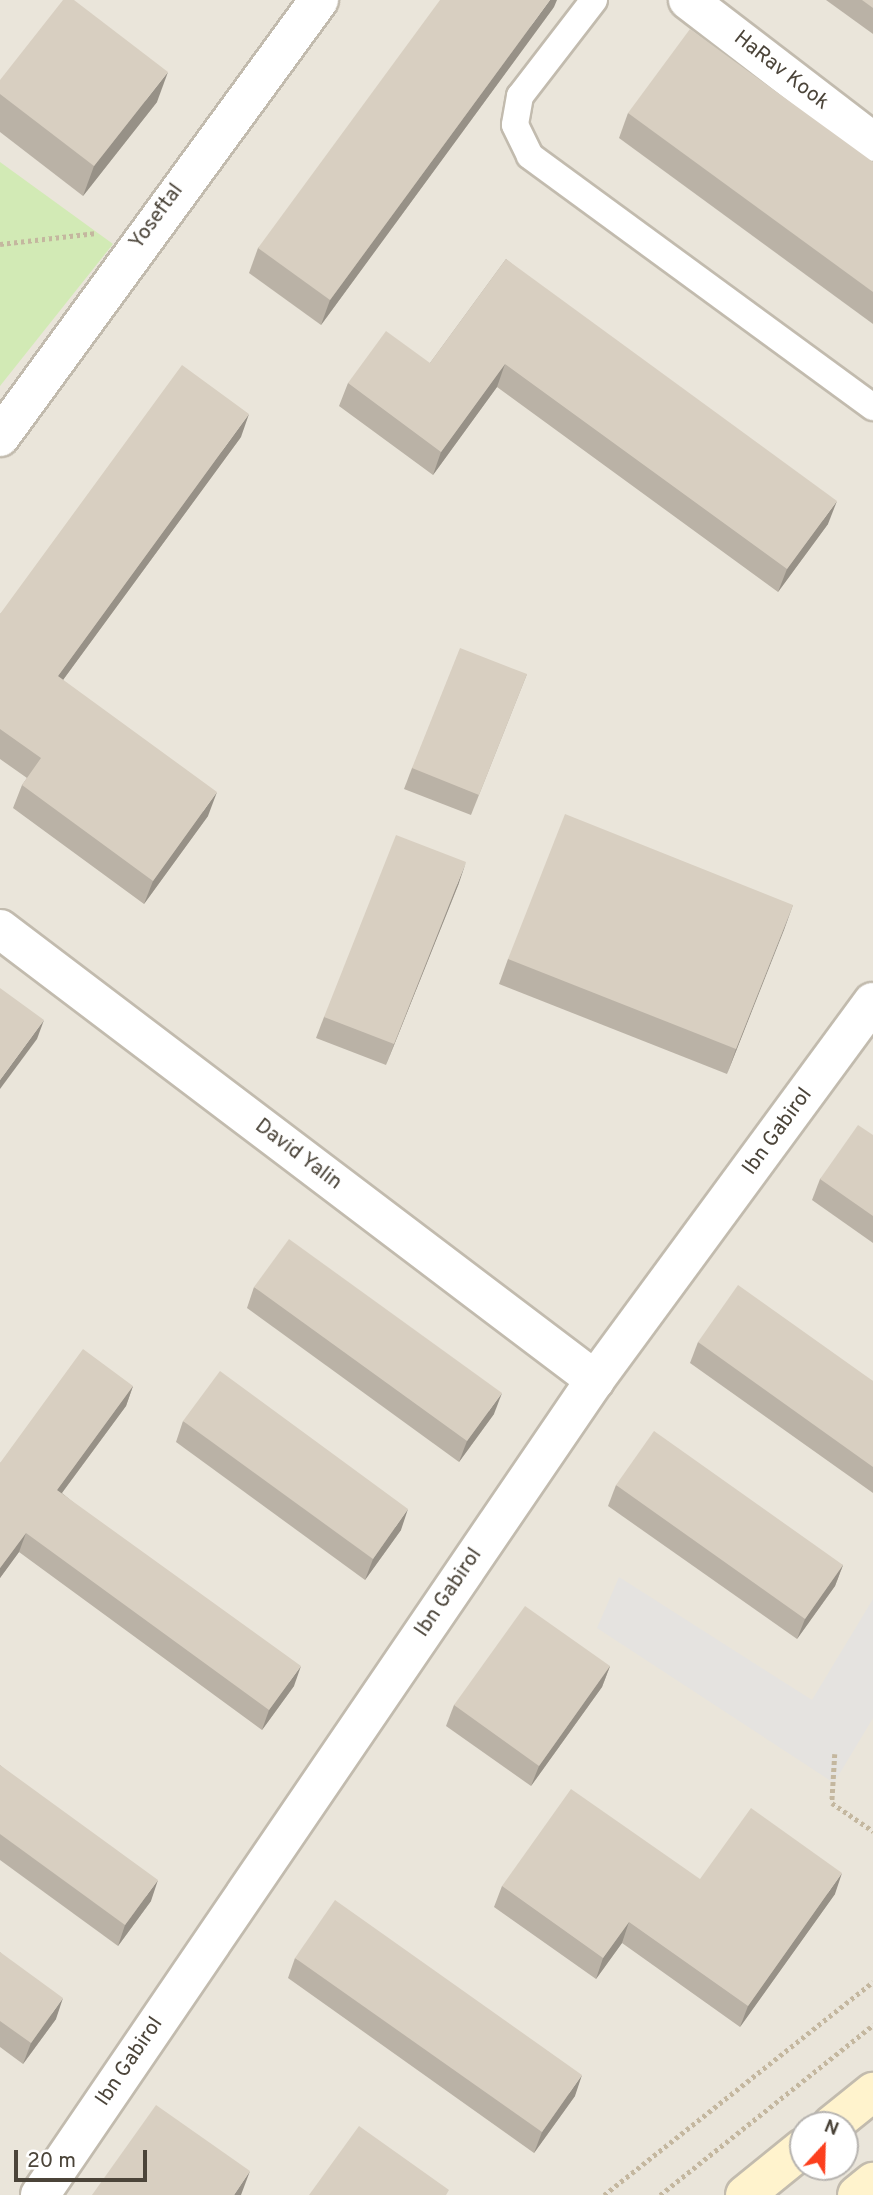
<!DOCTYPE html>
<style>
body{margin:0}
#map{position:relative;width:873px;height:2195px;overflow:hidden;background:#f6f3ec;font-family:Overpass,sans-serif}
div>[style]{position:absolute}
.residential>*{inset:0;background:#eae5da}
.green>*{inset:0;background:#d2eab5}
.parking>*{inset:0;background:#e5e3e0}
.path>*{height:4.5px;margin-top:-2.25px;transform-origin:0;background:repeating-linear-gradient(90deg,#c4b79f 0 3.5px,transparent 0 7px)}
.roads{filter:drop-shadow(2px 0 #c2bbae) drop-shadow(-2px 0 #c2bbae) drop-shadow(0 2px #c2bbae) drop-shadow(0 -2px #c2bbae)}
.lane>*{height:26px;margin:-13px;padding:0 13px;transform-origin:13px;border-radius:13px;background:#fff}
.street>*{height:38px;margin:-19px;padding:0 19px;transform-origin:19px;border-radius:19px;background:#fff}
.secondary>*{height:38px;margin:-19px;padding:0 19px;transform-origin:19px;border-radius:19px;background:#fff3cd}
.wall>*{inset:0;background:#bab2a6}
.shaded-wall>*{inset:0;background:#979187}
.building>*{inset:0;background:#d8cfc1}
span{translate:-50% -50%;white-space:nowrap;text-align:center;line-height:1.15;-webkit-text-stroke:7px #fff;paint-order:stroke}
.street-label{font-size:21px;color:#4b4439}
.north{position:absolute;left:789px;top:2111px;width:70px;height:70px;box-sizing:border-box;background:#fff;border:2px solid #b7b4b0;border-radius:50%;rotate:22deg;font-size:19px;font-weight:700;line-height:28px;text-align:center;color:#4b4439}
.north::after{content:'';display:block;margin:auto;width:24px;height:32px;background:#fc3f1d;clip-path:polygon(50% 0,100% 100%,50% 72%,0 100%)}
.scale{position:absolute;left:14px;top:2150px;width:133px;height:32px;box-sizing:border-box;border:4px solid #4b4439;border-top:0;padding-left:9px;font-size:21px;line-height:24px;white-space:nowrap;color:#4b4439;-webkit-text-stroke:5px #fff;paint-order:stroke}
</style>
<div id="map">
<div class="residential">
<i style="clip-path:polygon(evenodd,0 0,873px 0,873px 2195px,0 2195px,0 0,803px 2125px,845px 2125px,845px 2167px,803px 2167px,803px 2125px)"></i>
</div>
<div class="green">
<i style="clip-path:polygon(0 162px,113px 244px,0 386px)"></i>
</div>
<div class="parking">
<i style="clip-path:polygon(619px 1577px,812px 1700px,873px 1599px,873px 1718px,834px 1783px,597px 1628px)"></i>
</div>
<div class="path">
<i style="left:0;top:244px;width:97px;rotate:-6.5deg"></i>
<i style="left:835px;top:1754px;width:49px;rotate:93.5deg"></i>
<i style="left:832px;top:1803px;width:50px;rotate:34.3deg"></i>
<i style="left:604px;top:2195px;width:343px;rotate:-38.4deg"></i>
<i style="left:660px;top:2195px;width:273px;rotate:-38.6deg"></i>
</div>
<div class="roads">
<div class="lane">
<i style="left:594px;top:0;width:121px;rotate:127.6deg"></i>
<i style="left:520px;top:96px;width:29px;rotate:100deg"></i>
<i style="left:515px;top:125px;width:34px;rotate:64deg"></i>
<i style="left:530px;top:156px;width:425px;rotate:36.2deg"></i>
</div>
<div class="street">
<i style="left:688px;top:0;width:233px;rotate:37.5deg"></i>
<i style="left:0;top:437px;width:541px;rotate:-53.87deg"></i>
<i style="left:0;top:929px;width:747px;rotate:37.16deg"></i>
<i style="left:40px;top:2195px;width:986px;rotate:-55.75deg"></i>
<i style="left:595px;top:1380px;width:469px;rotate:-53.7deg"></i>
</div>
<div class="secondary">
<i style="left:832px;top:2125px;width:53px;rotate:-38.8deg"></i>
<i style="left:745px;top:2195px;width:75px;rotate:-39deg"></i>
<i style="left:857px;top:2195px;width:21px;rotate:-39deg"></i>
</div>
</div>
<div class="wall">
<i style="clip-path:polygon(826px 0,873px 0,873px 34px)"></i>
<i style="clip-path:polygon(554px 7px,321px 325px,249px 273px,258px 248px)"></i>
<i style="clip-path:polygon(0 80px,157px 102px,83px 196px,0 132px)"></i>
<i style="clip-path:polygon(628px 113px,873px 162px,873px 324px,619px 138px)"></i>
<i style="clip-path:polygon(506px 259px,828px 524px,778px 592px,497px 387px,433px 475px,339px 406px,348px 383px,430px 363px)"></i>
<i style="clip-path:polygon(241px 437px,63px 680px,208px 816px,144px 904px,13px 808px,22px 785px,27px 778px,0 759px,0 614px)"></i>
<i style="clip-path:polygon(527px 674px,471px 815px,404px 789px,412px 768px)"></i>
<i style="clip-path:polygon(459px 883px,386px 1065px,316px 1038px,324px 1017px)"></i>
<i style="clip-path:polygon(793px 905px,727px 1074px,499px 984px,508px 959px)"></i>
<i style="clip-path:polygon(873px 1135px,873px 1243px,812px 1200px,820px 1179px)"></i>
<i style="clip-path:polygon(254px 1287px,494px 1414px,459px 1462px,247px 1308px)"></i>
<i style="clip-path:polygon(698px 1342px,873px 1381px,873px 1493px,690px 1363px)"></i>
<i style="clip-path:polygon(133px 1386px,126px 1406px,62px 1493px,294px 1686px,262px 1730px,19px 1552px,0 1578px,0 1463px)"></i>
<i style="clip-path:polygon(183px 1421px,401px 1530px,365px 1580px,176px 1442px)"></i>
<i style="clip-path:polygon(616px 1485px,843px 1565px,835px 1586px,797px 1639px,608px 1506px)"></i>
<i style="clip-path:polygon(610px 1666px,602px 1687px,531px 1786px,446px 1726px,454px 1705px)"></i>
<i style="clip-path:polygon(0 1765px,151px 1901px,118px 1946px,0 1860px)"></i>
<i style="clip-path:polygon(700px 1879px,835px 1894px,740px 2027px,622px 1943px,596px 1979px,494px 1907px,502px 1886px)"></i>
<i style="clip-path:polygon(0 1952px,56px 2019px,23px 2064px,0 2047px)"></i>
<i style="clip-path:polygon(295px 1958px,575px 2096px,534px 2153px,288px 1978px)"></i>
</div>
<div class="shaded-wall">
<i style="clip-path:polygon(550px 0,557px 0,554px 7px,321px 325px,330px 300px)"></i>
<i style="clip-path:polygon(168px 72px,157px 102px,83px 196px,94px 166px)"></i>
<i style="clip-path:polygon(505px 364px,497px 387px,433px 475px,441px 452px)"></i>
<i style="clip-path:polygon(249px 414px,241px 437px,49px 699px,58px 676px)"></i>
<i style="clip-path:polygon(837px 501px,828px 524px,778px 592px,787px 569px)"></i>
<i style="clip-path:polygon(217px 792px,208px 816px,144px 904px,153px 881px)"></i>
<i style="clip-path:polygon(466px 862px,459px 883px,386px 1065px,394px 1044px)"></i>
<i style="clip-path:polygon(793px 905px,784px 930px,727px 1074px,736px 1049px)"></i>
<i style="clip-path:polygon(44px 1020px,37px 1039px,0 1089px,0 1080px)"></i>
<i style="clip-path:polygon(133px 1386px,126px 1406px,50px 1509px,57px 1490px)"></i>
<i style="clip-path:polygon(502px 1393px,494px 1414px,459px 1462px,467px 1441px)"></i>
<i style="clip-path:polygon(408px 1509px,401px 1530px,365px 1580px,373px 1559px)"></i>
<i style="clip-path:polygon(26px 1533px,19px 1552px,0 1578px,0 1568px)"></i>
<i style="clip-path:polygon(843px 1565px,835px 1586px,797px 1639px,805px 1619px)"></i>
<i style="clip-path:polygon(301px 1666px,294px 1686px,262px 1730px,269px 1710px)"></i>
<i style="clip-path:polygon(610px 1666px,602px 1687px,531px 1786px,539px 1766px)"></i>
<i style="clip-path:polygon(842px 1873px,835px 1894px,740px 2027px,748px 2006px)"></i>
<i style="clip-path:polygon(158px 1880px,151px 1901px,118px 1946px,125px 1925px)"></i>
<i style="clip-path:polygon(629px 1922px,622px 1943px,596px 1979px,603px 1958px)"></i>
<i style="clip-path:polygon(63px 1998px,56px 2019px,23px 2064px,31px 2043px)"></i>
<i style="clip-path:polygon(582px 2075px,575px 2096px,534px 2153px,542px 2132px)"></i>
<i style="clip-path:polygon(250px 2171px,241px 2195px,234px 2195px)"></i>
</div>
<div class="building">
<i style="clip-path:polygon(63px 0,74px 0,168px 72px,94px 166px,0 94px,0 80px)"></i>
<i style="clip-path:polygon(440px 0,550px 0,330px 300px,258px 248px)"></i>
<i style="clip-path:polygon(862px 0,873px 0,873px 8px)"></i>
<i style="clip-path:polygon(690px 29px,873px 162px,873px 292px,628px 113px)"></i>
<i style="clip-path:polygon(506px 259px,837px 501px,787px 569px,505px 364px,441px 452px,348px 383px,386px 331px,430px 363px)"></i>
<i style="clip-path:polygon(182px 365px,249px 414px,58px 676px,217px 792px,153px 881px,22px 785px,41px 758px,0 729px,0 614px)"></i>
<i style="clip-path:polygon(460px 648px,527px 674px,479px 795px,412px 768px)"></i>
<i style="clip-path:polygon(565px 814px,793px 905px,736px 1049px,508px 959px)"></i>
<i style="clip-path:polygon(396px 835px,466px 862px,394px 1044px,324px 1017px)"></i>
<i style="clip-path:polygon(0 988px,44px 1020px,0 1080px)"></i>
<i style="clip-path:polygon(858px 1125px,873px 1135px,873px 1216px,820px 1179px)"></i>
<i style="clip-path:polygon(289px 1239px,502px 1393px,467px 1441px,254px 1287px)"></i>
<i style="clip-path:polygon(738px 1285px,873px 1381px,873px 1467px,698px 1342px)"></i>
<i style="clip-path:polygon(83px 1349px,133px 1386px,57px 1490px,301px 1666px,269px 1710px,26px 1533px,0 1568px,0 1463px)"></i>
<i style="clip-path:polygon(220px 1371px,408px 1509px,373px 1559px,183px 1421px)"></i>
<i style="clip-path:polygon(654px 1431px,843px 1565px,805px 1619px,616px 1485px)"></i>
<i style="clip-path:polygon(525px 1606px,610px 1666px,539px 1766px,454px 1705px)"></i>
<i style="clip-path:polygon(0 1765px,158px 1880px,125px 1925px,0 1834px)"></i>
<i style="clip-path:polygon(571px 1789px,700px 1879px,751px 1808px,842px 1873px,748px 2006px,629px 1922px,603px 1958px,502px 1886px)"></i>
<i style="clip-path:polygon(335px 1900px,582px 2075px,542px 2132px,295px 1958px)"></i>
<i style="clip-path:polygon(0 1952px,63px 1998px,31px 2043px,0 2021px)"></i>
<i style="clip-path:polygon(156px 2105px,250px 2171px,234px 2195px,92px 2195px)"></i>
<i style="clip-path:polygon(359px 2126px,449px 2190px,446px 2195px,309px 2195px)"></i>
</div>
<div class="street-label">
<span style="left:781px;top:71px;rotate:38deg">HaRav Kook</span>
<span style="left:157px;top:217px;rotate:-54deg">Yoseftal</span>
<span style="left:778px;top:1132px;rotate:-54deg">Ibn Gabirol</span>
<span style="left:298px;top:1155px;rotate:37deg">David Yalin</span>
<span style="left:449px;top:1593px;rotate:-56deg">Ibn Gabirol</span>
<span style="left:130px;top:2062px;rotate:-56deg">Ibn Gabirol</span>
</div>
<div class="north">N</div>
<div class="scale">20 m</div>
</div>
